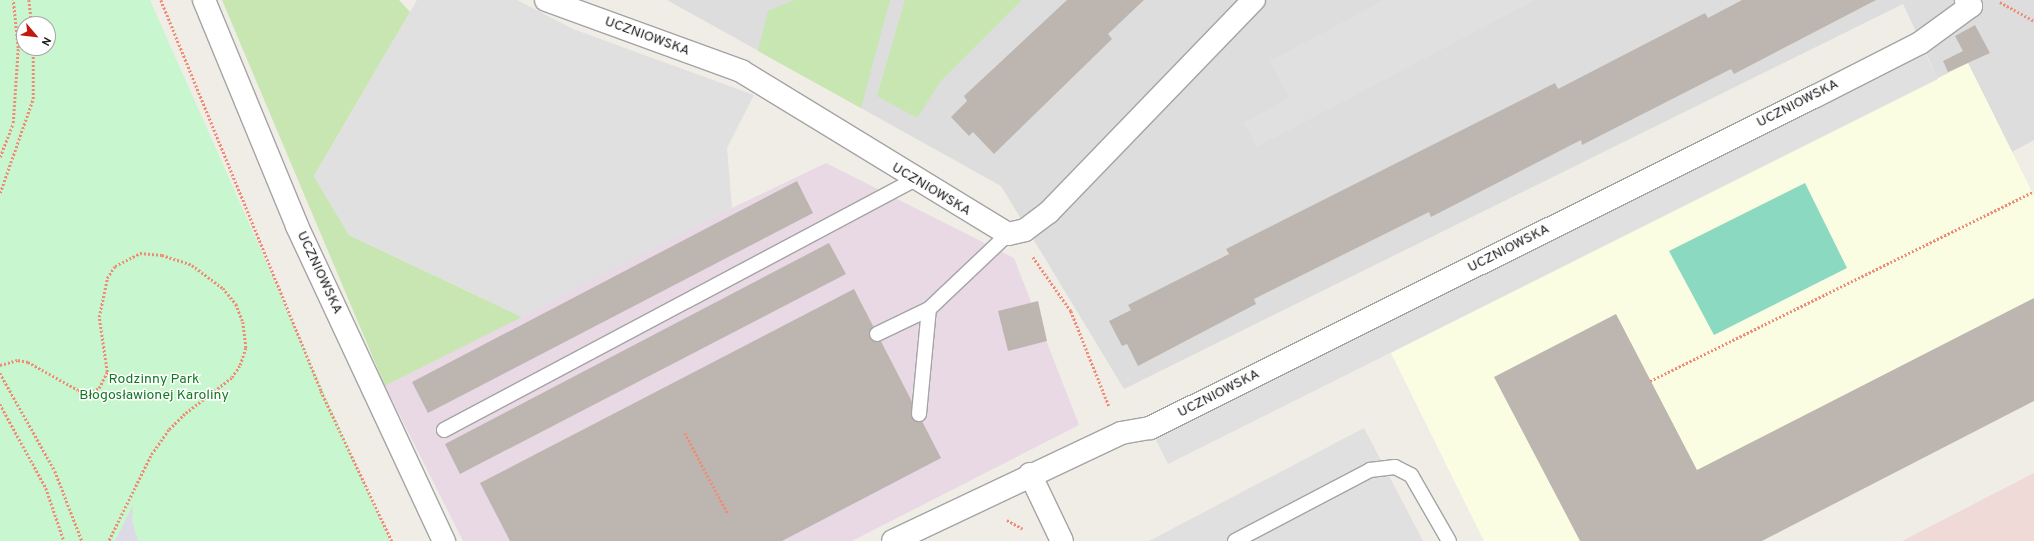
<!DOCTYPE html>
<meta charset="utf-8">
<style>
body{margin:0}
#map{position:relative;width:2034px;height:541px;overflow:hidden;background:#f0ede7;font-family:Overpass,sans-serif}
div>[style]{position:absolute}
.residential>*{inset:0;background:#dedddd}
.commercial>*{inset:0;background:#efdad8}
.industrial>*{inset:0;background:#e8d9e5}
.education>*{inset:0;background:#fbfde3}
.grass>*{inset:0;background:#c7e6b1}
.park>*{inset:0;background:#c8f6ce}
.pitch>*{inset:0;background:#8bd9c0}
.parking>*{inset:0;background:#e0e0e0}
.plaza>*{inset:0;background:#dcdbe5}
.building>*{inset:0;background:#bdb6b0}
.path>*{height:2.5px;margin-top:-1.25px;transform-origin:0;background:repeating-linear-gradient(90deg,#f08b77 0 2px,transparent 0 4px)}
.roads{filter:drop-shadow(1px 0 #a4a4a4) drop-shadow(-1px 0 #a4a4a4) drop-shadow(0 1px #a4a4a4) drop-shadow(0 -1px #a4a4a4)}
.lane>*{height:14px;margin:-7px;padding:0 7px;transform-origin:7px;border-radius:7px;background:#fff}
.street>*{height:22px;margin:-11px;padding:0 11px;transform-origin:11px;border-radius:11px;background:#fff}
span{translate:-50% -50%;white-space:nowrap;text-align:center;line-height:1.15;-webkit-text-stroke:3px #fff;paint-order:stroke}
.street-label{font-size:14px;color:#202020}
.park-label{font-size:14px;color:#137822}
.north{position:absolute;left:16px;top:16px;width:40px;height:40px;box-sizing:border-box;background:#fff;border:1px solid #a6a6a6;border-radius:50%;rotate:118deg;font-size:11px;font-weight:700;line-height:16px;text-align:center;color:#202020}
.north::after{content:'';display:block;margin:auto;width:14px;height:18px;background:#c2190e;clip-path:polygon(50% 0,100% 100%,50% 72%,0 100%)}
</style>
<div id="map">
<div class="residential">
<i style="clip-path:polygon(667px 0,2034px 0,2034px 140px,2012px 152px,1968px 64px,1938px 79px,1903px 4px,1124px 389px,1001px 186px)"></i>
</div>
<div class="commercial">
<i style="clip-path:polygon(2034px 473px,2034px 541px,1902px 541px)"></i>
</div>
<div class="industrial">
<i style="clip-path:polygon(826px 163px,1014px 258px,1079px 425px,852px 541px,463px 541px,385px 386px,732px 208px)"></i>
</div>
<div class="education">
<i style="clip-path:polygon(1968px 63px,2034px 196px,2034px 401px,1762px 541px,1484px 541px,1391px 353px)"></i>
</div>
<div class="grass">
<i style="clip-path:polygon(222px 0,399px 0,410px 12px,314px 176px,349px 235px,522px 317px,385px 386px)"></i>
<i style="clip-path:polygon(794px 0,890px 0,861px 108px,758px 51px,768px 11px)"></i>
<i style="clip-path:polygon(905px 0,1022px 0,941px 81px,917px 118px,877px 96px)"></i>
</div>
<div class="park">
<i style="clip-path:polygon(evenodd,0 0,150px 0,390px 541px,0 541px,0 0,24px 24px,48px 24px,48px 48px,24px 48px,24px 24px)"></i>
</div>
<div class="pitch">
<i style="clip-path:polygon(1805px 183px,1847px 268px,1714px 335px,1669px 251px)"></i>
</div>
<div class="parking">
<i style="clip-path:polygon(417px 0,517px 0,573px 29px,754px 95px,727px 148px,732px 208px,522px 317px,349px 235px,314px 176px)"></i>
<i style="clip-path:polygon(1384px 0,1535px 0,1257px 147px,1243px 123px,1289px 98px,1270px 61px)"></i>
<i style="clip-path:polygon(1920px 43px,1938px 79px,1168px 464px,1150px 428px)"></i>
<i style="clip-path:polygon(1364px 428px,1423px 541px,1149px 541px)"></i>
</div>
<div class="plaza">
<i style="clip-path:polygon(133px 505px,132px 521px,138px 541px,115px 541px)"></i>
</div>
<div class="building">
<i style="clip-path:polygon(1067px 0,1144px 0,1108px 34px,1112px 39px,994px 154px,973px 132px,969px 136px,951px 117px,967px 101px,964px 96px)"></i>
<i style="clip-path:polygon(1742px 0,1876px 0,1734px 74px,1731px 69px,1582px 145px,1581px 140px,1431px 217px,1429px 212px,1254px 299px,1256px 304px,1138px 366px,1127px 344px,1122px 346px,1109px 321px,1131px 310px,1128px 305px,1229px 254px,1226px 249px,1555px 83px,1558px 89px,1705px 13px,1708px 18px)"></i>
<i style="clip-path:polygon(1975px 25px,1990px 53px,1948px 72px,1943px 61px,1963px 51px,1955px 36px)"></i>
<i style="clip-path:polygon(797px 181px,813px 213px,428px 413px,412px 382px)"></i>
<i style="clip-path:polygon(829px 243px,846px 274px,460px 474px,445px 444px)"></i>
<i style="clip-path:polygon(854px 289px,941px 458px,782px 541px,510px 541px,480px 483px)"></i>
<i style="clip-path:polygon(2034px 298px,2034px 401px,1762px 541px,1580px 541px,1494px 377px,1616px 314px,1697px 470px)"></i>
<i style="clip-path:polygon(1038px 301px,1047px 341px,1008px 351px,998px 311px)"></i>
</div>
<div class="path">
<i style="left:29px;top:0;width:24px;rotate:83deg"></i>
<i style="left:161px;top:0;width:422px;rotate:67.7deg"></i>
<i style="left:321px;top:391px;width:166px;rotate:64.7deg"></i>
<i style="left:2000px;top:2px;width:39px;rotate:29deg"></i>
<i style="left:0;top:157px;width:36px;rotate:-69deg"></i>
<i style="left:13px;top:123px;width:75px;rotate:-86.2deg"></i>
<i style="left:18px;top:48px;width:48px;rotate:-95.9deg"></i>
<i style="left:0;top:193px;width:100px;rotate:-70.7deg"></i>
<i style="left:33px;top:99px;width:51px;rotate:-90deg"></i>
<i style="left:1033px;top:257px;width:66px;rotate:54.9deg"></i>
<i style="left:1071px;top:311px;width:102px;rotate:68.2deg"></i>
<i style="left:0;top:365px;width:19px;rotate:-16deg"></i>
<i style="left:18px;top:360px;width:10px;rotate:11deg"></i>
<i style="left:28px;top:362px;width:57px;rotate:29.2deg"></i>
<i style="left:78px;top:390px;width:11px;rotate:15deg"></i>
<i style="left:89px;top:393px;width:11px;rotate:-27deg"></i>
<i style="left:99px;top:388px;width:18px;rotate:-63deg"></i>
<i style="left:107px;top:372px;width:56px;rotate:-98.3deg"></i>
<i style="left:99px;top:317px;width:40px;rotate:-78deg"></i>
<i style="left:107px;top:278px;width:14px;rotate:-56deg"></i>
<i style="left:115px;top:266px;width:28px;rotate:-27deg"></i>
<i style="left:140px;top:253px;width:22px;rotate:5deg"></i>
<i style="left:162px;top:255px;width:32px;rotate:18deg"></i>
<i style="left:192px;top:265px;width:39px;rotate:37deg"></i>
<i style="left:223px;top:288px;width:21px;rotate:51deg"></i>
<i style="left:236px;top:304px;width:19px;rotate:69deg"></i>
<i style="left:243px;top:322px;width:26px;rotate:83deg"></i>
<i style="left:246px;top:348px;width:19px;rotate:108deg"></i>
<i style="left:240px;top:366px;width:14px;rotate:124deg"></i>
<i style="left:232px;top:378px;width:59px;rotate:142.5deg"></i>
<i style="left:185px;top:414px;width:23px;rotate:135deg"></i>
<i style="left:169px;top:430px;width:32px;rotate:125deg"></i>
<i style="left:151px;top:456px;width:95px;rotate:116.3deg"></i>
<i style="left:0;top:373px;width:112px;rotate:60.7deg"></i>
<i style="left:55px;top:471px;width:75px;rotate:68.9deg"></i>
<i style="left:1650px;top:381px;width:428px;rotate:-26.3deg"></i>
<i style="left:0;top:404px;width:96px;rotate:61.3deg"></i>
<i style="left:46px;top:488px;width:56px;rotate:71.2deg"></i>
<i style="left:685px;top:433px;width:92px;rotate:62deg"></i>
<i style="left:1007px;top:520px;width:18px;rotate:29deg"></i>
</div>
<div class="roads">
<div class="lane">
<i style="left:877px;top:334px;width:58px;rotate:-25.7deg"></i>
<i style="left:929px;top:309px;width:109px;rotate:-43.5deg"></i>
<i style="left:919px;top:414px;width:105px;rotate:-84.6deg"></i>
<i style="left:444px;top:430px;width:532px;rotate:-28.01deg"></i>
<i style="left:1235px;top:541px;width:153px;rotate:-27.7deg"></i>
<i style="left:1370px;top:470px;width:25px;rotate:-7deg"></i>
<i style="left:1395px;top:467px;width:18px;rotate:27deg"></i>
<i style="left:1411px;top:475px;width:76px;rotate:60.1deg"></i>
</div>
<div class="street">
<i style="left:204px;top:0;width:244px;rotate:67.6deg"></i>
<i style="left:297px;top:226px;width:348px;rotate:65deg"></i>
<i style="left:546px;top:0;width:208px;rotate:20deg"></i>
<i style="left:741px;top:71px;width:313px;rotate:31.4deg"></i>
<i style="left:1008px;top:234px;width:17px;rotate:-13deg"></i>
<i style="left:1025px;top:230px;width:30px;rotate:-37deg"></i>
<i style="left:1049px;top:212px;width:295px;rotate:-46deg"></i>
<i style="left:1030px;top:474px;width:74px;rotate:64.5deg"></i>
<i style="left:893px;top:541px;width:252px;rotate:-25.3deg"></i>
<i style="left:1121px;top:433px;width:29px;rotate:-10deg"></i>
<i style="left:1150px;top:428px;width:742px;rotate:-26.5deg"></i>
<i style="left:1814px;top:97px;width:119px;rotate:-27deg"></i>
<i style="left:1920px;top:43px;width:63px;rotate:-36deg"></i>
<i style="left:1971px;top:6px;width:8px;rotate:-130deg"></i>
</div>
</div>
<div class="street-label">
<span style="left:647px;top:37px;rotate:20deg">UCZNIOWSKA</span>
<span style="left:1798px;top:104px;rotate:-27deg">UCZNIOWSKA</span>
<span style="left:931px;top:190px;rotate:31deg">UCZNIOWSKA</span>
<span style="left:1509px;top:249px;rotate:-27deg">UCZNIOWSKA</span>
<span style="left:319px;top:273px;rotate:65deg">UCZNIOWSKA</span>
<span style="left:1219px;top:394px;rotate:-27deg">UCZNIOWSKA</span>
</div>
<div class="park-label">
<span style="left:154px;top:388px">Rodzinny Park<br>Błogosławionej Karoliny</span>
</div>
<div class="north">N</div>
</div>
